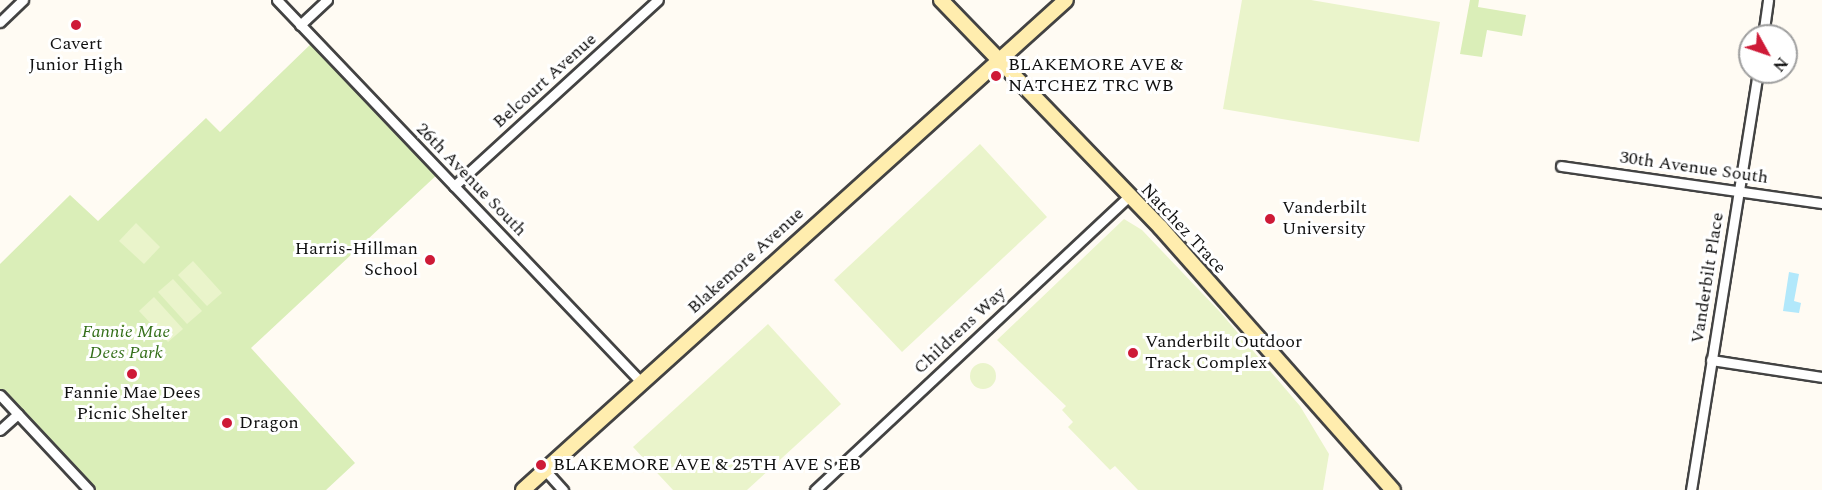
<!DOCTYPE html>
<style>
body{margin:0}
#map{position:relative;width:1822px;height:490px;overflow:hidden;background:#fffbf3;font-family:Spectral,serif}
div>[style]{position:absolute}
.green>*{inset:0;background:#daeeb8}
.pitch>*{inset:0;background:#eaf4cb}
.round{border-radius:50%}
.water>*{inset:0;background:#b2e8fb}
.roads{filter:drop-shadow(2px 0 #434343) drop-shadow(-2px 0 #434343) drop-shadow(0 2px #434343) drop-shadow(0 -2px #434343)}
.minor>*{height:9px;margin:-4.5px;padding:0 4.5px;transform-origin:4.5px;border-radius:4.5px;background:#fff}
.secondary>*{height:14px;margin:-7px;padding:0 7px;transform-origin:7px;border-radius:7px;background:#ffedae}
.dots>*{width:16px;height:16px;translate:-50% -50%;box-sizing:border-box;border:3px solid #fff;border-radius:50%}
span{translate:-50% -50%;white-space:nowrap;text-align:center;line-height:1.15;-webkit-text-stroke:6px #fff;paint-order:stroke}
.poi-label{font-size:18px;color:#101010}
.left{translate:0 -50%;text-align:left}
.right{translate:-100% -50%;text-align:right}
.street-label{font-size:18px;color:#101010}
.park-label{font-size:18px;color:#346f19;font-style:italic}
.north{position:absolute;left:1738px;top:24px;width:60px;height:60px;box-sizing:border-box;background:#fff;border:2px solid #9f9f9f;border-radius:50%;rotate:130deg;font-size:16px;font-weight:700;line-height:24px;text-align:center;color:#101010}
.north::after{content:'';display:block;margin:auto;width:21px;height:27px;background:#ce1a37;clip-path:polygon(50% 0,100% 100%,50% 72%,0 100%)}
</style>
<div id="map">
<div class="green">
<i style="clip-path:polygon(1470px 0,1479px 0,1478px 7px,1526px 15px,1522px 36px,1487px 30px,1482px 57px,1460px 54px)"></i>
<i style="clip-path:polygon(315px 40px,440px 172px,251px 348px,355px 463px,326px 490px,89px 490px,0 395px,0 264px,70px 195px,98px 221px,206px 118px,220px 132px)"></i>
</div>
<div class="pitch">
<i style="clip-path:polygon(1242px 0,1311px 0,1440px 22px,1419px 142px,1223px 109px)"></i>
<i style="clip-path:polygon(980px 144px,1047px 217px,902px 352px,834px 280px)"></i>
<i style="clip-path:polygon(1124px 219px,1142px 230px,1220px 312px,1300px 406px,1329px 454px,1323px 490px,1138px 490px,1115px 466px,1110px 470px,1068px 427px,1073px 422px,1062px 410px,1066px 406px,997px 340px)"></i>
<i style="clip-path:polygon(136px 223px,160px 247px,144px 264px,119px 241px)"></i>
<i style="clip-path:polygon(193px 261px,222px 293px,207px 306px,178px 275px)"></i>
<i style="clip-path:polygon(173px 279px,202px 311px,187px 324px,158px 292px)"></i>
<i style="clip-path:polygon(154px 297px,183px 329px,168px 342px,139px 311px)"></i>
<i style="clip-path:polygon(768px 324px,841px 404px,747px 490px,673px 490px,633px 447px)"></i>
<i class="round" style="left:970px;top:363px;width:26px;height:26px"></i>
</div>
<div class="water">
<i style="clip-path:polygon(1789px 272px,1799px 274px,1794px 301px,1801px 303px,1799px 313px,1783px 311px)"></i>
</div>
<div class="roads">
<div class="minor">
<i style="left:277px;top:0;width:528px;rotate:46.38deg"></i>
<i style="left:0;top:22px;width:32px;rotate:-44deg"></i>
<i style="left:300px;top:25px;width:37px;rotate:-43deg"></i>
<i style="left:1763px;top:36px;width:36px;rotate:-82deg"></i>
<i style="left:1561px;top:166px;width:264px;rotate:8.1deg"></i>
<i style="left:454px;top:186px;width:276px;rotate:-42.4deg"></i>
<i style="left:1711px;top:360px;width:112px;rotate:8.7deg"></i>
<i style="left:0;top:395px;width:130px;rotate:46.9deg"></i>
<i style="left:0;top:430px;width:24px;rotate:-42deg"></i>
<i style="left:545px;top:470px;width:27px;rotate:48deg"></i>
<i style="left:815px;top:490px;width:429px;rotate:-43.1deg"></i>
<i style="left:1691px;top:490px;width:423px;rotate:-80.9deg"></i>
</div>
<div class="secondary">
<i style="left:941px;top:0;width:317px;rotate:46deg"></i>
<i style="left:1161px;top:228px;width:350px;rotate:48.5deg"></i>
<i style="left:523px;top:490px;width:731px;rotate:-42.06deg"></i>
</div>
</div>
<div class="dots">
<i style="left:76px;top:25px;background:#ce1a37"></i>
<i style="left:996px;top:76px;background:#ce1a37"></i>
<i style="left:1270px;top:219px;background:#ce1a37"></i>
<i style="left:430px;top:260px;background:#ce1a37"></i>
<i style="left:1133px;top:353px;background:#ce1a37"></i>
<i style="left:132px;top:374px;background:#ce1a37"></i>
<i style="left:227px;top:423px;background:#ce1a37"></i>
<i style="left:541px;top:465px;background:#ce1a37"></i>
</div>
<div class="poi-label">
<span style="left:76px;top:55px">Cavert<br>Junior High</span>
<span class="left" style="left:1008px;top:76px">BLAKEMORE AVE &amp;<br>NATCHEZ TRC WB</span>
<span class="left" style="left:1282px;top:219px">Vanderbilt<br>University</span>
<span class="right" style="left:418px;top:260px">Harris-Hillman<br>School</span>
<span class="left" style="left:1145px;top:353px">Vanderbilt Outdoor<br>Track Complex</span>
<span style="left:132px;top:404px">Fannie Mae Dees<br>Picnic Shelter</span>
<span class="left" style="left:239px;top:423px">Dragon</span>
<span class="left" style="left:553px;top:465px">BLAKEMORE AVE &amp; 25TH AVE S EB</span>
</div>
<div class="street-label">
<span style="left:545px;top:81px;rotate:-42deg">Belcourt Avenue</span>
<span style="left:1694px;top:168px;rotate:8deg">30th Avenue South</span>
<span style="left:471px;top:180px;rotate:46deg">26th Avenue South</span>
<span style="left:1183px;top:229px;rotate:47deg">Natchez Trace</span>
<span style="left:746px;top:261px;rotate:-42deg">Blakemore Avenue</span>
<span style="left:1708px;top:278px;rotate:-81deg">Vanderbilt Place</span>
<span style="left:960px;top:331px;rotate:-43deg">Childrens Way</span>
</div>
<div class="park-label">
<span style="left:126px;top:343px">Fannie Mae<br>Dees Park</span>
</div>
<div class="north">N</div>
</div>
